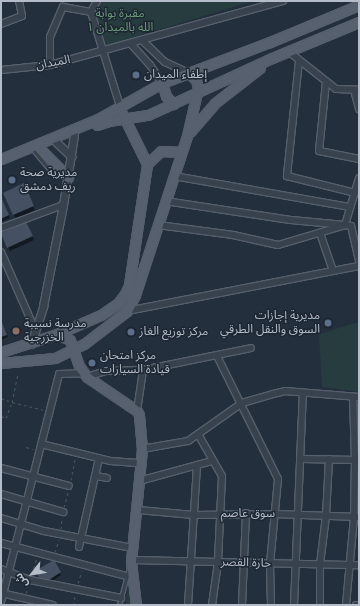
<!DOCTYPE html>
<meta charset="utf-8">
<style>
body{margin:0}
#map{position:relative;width:360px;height:606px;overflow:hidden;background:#242f3e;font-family:"Fira Sans Condensed","Noto Sans Arabic",sans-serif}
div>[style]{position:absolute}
.green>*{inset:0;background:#263c3f}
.shadow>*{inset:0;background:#0007}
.building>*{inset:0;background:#455162}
.path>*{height:1px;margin-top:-0.5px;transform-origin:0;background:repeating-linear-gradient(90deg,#44595c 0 3px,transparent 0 6px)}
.roads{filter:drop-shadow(1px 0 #565f6c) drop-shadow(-1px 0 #565f6c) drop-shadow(0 1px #565f6c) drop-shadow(0 -1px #565f6c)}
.service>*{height:3px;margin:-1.5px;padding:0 1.5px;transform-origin:1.5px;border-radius:1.5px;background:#38414e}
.minor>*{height:6px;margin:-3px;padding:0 3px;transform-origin:3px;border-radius:3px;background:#38414e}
.tertiary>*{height:7px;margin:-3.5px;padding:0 3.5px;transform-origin:3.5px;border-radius:3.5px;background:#38414e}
.primary>*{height:9px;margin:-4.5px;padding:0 4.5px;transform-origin:4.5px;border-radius:4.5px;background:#56606e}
.dots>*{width:11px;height:11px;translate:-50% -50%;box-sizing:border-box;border:2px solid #1d2633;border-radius:50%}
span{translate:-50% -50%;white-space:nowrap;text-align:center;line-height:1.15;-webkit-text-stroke:3px #1d2633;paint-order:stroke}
.park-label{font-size:12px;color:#6b9a76}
.street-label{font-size:12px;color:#b4bcc9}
.poi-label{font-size:12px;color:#b4bcc9}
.left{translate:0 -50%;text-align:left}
.right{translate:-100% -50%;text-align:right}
.frame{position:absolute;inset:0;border:2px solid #b4bcc9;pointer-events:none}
.north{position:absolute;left:12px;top:554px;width:40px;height:40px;-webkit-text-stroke:3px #1d2633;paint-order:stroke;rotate:239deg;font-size:11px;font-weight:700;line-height:16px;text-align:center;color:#b4bcc9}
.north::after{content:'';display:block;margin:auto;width:14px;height:18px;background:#b4bcc9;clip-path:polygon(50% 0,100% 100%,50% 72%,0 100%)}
</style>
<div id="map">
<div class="green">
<i style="clip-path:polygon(98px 1px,253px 1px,105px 46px,92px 9px)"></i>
<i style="clip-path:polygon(359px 322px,359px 392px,322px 387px,319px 334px)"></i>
<i style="clip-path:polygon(128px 581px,133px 605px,126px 605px)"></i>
</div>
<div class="shadow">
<i style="clip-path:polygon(25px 188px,35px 210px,16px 219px,4px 193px)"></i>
<i style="clip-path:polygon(1px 198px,10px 218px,1px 222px)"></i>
<i style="clip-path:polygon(28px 227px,34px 240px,10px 251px,8px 247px)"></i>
<i style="clip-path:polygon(1px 322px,8px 337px,1px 340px)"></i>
<i style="clip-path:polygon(53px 562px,61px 575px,51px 582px,42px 580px,37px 573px)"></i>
</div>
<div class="building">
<i style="clip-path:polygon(24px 183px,34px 206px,13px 215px,3px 193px)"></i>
<i style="clip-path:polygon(1px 197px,9px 215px,1px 219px)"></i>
<i style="clip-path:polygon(26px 222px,33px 236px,7px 248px,1px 233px)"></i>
<i style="clip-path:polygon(1px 320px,7px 335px,1px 337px)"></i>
<i style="clip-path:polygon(358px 400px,359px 400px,359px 411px,356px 410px)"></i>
<i style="clip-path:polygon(54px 560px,61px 572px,49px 580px,40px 578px,35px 571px)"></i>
</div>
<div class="path">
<i style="left:1px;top:398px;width:12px;rotate:20deg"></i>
<i style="left:12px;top:402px;width:30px;rotate:-78deg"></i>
<i style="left:1px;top:416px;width:5px;rotate:22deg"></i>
<i style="left:6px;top:418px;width:17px;rotate:-69deg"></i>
<i style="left:12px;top:402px;width:32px;rotate:14deg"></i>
<i style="left:26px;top:447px;width:7px;rotate:16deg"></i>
<i style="left:71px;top:480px;width:21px;rotate:-79deg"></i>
<i style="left:64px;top:507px;width:15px;rotate:-74deg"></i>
<i style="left:61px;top:529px;width:11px;rotate:-85deg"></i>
<i style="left:55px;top:552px;width:13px;rotate:-72deg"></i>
<i style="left:32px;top:574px;width:17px;rotate:-73deg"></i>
<i style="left:78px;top:583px;width:13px;rotate:-72deg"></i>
<i style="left:26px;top:593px;width:6px;rotate:-72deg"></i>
<i style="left:74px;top:605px;width:9px;rotate:-84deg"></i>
</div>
<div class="roads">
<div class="service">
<i style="left:34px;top:151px;width:31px;rotate:50deg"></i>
<i style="left:54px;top:175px;width:10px;rotate:6deg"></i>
<i style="left:119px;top:605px;width:38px;rotate:-75deg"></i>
</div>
<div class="minor">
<i style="left:97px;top:1px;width:13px;rotate:119deg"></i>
<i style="left:91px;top:12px;width:98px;rotate:72.9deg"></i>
<i style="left:1px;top:24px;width:22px;rotate:-21deg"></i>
<i style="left:22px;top:16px;width:15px;rotate:-101deg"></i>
<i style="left:143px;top:41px;width:30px;rotate:44deg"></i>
<i style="left:165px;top:62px;width:26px;rotate:25deg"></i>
<i style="left:131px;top:44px;width:28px;rotate:48deg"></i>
<i style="left:150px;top:65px;width:22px;rotate:56deg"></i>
<i style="left:288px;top:51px;width:61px;rotate:38.4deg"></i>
<i style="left:336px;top:89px;width:23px;rotate:2deg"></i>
<i style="left:299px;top:61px;width:116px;rotate:96deg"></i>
<i style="left:287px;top:176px;width:70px;rotate:14deg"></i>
<i style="left:50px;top:65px;width:28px;rotate:-90deg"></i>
<i style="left:50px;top:37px;width:33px;rotate:-67deg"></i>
<i style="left:63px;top:7px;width:28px;rotate:10deg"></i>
<i style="left:1px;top:70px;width:49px;rotate:-5.8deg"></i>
<i style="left:50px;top:65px;width:242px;rotate:-15.4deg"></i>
<i style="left:326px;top:82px;width:69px;rotate:95.8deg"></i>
<i style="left:319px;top:151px;width:41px;rotate:11.3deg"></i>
<i style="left:354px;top:90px;width:20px;rotate:75deg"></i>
<i style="left:174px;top:176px;width:179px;rotate:10deg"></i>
<i style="left:165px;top:201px;width:127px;rotate:8.6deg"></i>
<i style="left:291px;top:220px;width:54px;rotate:5.3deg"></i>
<i style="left:345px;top:225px;width:49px;rotate:-73.4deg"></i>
<i style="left:158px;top:225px;width:76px;rotate:7.6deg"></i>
<i style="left:233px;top:235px;width:46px;rotate:12.5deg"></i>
<i style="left:278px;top:245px;width:70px;rotate:-16.6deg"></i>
<i style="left:345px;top:225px;width:6px;rotate:9deg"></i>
<i style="left:351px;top:226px;width:36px;rotate:77deg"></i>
<i style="left:1px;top:228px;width:66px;rotate:-20.4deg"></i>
<i style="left:320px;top:233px;width:40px;rotate:71.1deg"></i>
<i style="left:1px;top:252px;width:85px;rotate:66.4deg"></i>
<i style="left:127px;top:311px;width:236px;rotate:-11deg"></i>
<i style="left:217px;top:356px;width:137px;rotate:63.6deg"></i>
<i style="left:278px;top:479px;width:85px;rotate:95.4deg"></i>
<i style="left:270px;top:564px;width:41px;rotate:88.6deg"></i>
<i style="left:143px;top:370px;width:110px;rotate:-11.5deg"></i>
<i style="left:87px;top:377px;width:19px;rotate:-18deg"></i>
<i style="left:105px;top:371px;width:38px;rotate:-2deg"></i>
<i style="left:143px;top:370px;width:41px;rotate:98.3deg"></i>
<i style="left:198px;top:434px;width:48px;rotate:60.3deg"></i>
<i style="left:222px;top:476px;width:86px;rotate:92.7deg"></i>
<i style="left:218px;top:562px;width:43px;rotate:97.9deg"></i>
<i style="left:41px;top:444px;width:71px;rotate:13.8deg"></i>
<i style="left:110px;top:461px;width:31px;rotate:4deg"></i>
<i style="left:142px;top:449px;width:47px;rotate:-9.9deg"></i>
<i style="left:188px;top:441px;width:66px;rotate:-35.1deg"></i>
<i style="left:242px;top:403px;width:32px;rotate:-16deg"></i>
<i style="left:273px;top:394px;width:12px;rotate:-14deg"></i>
<i style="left:285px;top:391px;width:74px;rotate:4.6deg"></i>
<i style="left:302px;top:459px;width:55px;rotate:1deg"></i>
<i style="left:1px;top:468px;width:70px;rotate:14.8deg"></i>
<i style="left:96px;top:476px;width:11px;rotate:10deg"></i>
<i style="left:139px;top:481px;width:76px;rotate:-15.3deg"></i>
<i style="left:1px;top:494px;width:65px;rotate:16.2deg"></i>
<i style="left:138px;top:510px;width:56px;rotate:5.1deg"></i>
<i style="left:194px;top:515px;width:80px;rotate:-0.7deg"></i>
<i style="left:274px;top:514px;width:85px;rotate:2deg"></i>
<i style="left:1px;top:518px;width:45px;rotate:16.8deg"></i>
<i style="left:44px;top:531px;width:90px;rotate:10.9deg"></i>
<i style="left:1px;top:543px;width:129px;rotate:14.8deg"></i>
<i style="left:79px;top:547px;width:91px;rotate:-77.3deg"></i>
<i style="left:132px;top:560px;width:227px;rotate:1.3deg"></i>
<i style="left:1px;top:569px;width:31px;rotate:21deg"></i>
<i style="left:30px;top:580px;width:93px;rotate:11.2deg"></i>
<i style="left:1px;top:593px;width:53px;rotate:13deg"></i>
<i style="left:1px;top:602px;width:235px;rotate:-75.7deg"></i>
<i style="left:59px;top:374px;width:25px;rotate:-2deg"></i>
<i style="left:188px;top:605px;width:140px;rotate:-86.3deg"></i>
<i style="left:242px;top:605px;width:92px;rotate:-87.5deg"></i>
<i style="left:294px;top:605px;width:212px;rotate:-87.6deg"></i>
<i style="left:320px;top:605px;width:41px;rotate:-90deg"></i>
<i style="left:320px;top:564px;width:48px;rotate:-82.9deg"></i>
<i style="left:326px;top:516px;width:57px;rotate:-87deg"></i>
<i style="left:346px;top:605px;width:88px;rotate:-84.8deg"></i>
<i style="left:354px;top:517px;width:57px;rotate:-89deg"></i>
<i style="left:355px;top:460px;width:63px;rotate:-91.8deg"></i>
<i style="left:356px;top:605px;width:3px"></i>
</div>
<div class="tertiary">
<i style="left:56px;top:142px;width:21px;rotate:43deg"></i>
<i style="left:31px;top:344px;width:40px;rotate:-72deg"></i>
<i style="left:43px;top:306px;width:103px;rotate:-78.8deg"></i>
<i style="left:63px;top:205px;width:71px;rotate:-81.1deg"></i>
</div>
<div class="primary">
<i style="left:162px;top:83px;width:14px;rotate:73deg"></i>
<i style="left:166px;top:96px;width:11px;rotate:49deg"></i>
<i style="left:97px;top:125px;width:13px;rotate:-18deg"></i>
<i style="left:109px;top:121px;width:39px;rotate:-9deg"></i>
<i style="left:148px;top:115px;width:136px;rotate:-24.7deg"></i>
<i style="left:272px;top:58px;width:94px;rotate:-22.5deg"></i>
<i style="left:190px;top:132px;width:38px;rotate:-49deg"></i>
<i style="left:215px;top:103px;width:57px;rotate:-37.9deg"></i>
<i style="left:40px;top:149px;width:40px;rotate:45deg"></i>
<i style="left:1px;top:159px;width:105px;rotate:-22.4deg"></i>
<i style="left:98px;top:119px;width:73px;rotate:-29.4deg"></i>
<i style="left:162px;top:83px;width:116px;rotate:-20.8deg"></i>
<i style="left:270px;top:42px;width:96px;rotate:-22.6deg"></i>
<i style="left:147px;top:164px;width:19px;rotate:-43deg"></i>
<i style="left:161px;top:151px;width:20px;rotate:3deg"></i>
<i style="left:57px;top:334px;width:14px;rotate:25deg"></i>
<i style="left:70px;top:340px;width:28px;rotate:71deg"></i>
<i style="left:79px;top:366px;width:14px;rotate:54deg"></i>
<i style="left:87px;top:377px;width:60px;rotate:34.2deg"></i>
<i style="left:137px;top:411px;width:4px;rotate:63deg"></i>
<i style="left:139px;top:415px;width:34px;rotate:85deg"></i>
<i style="left:142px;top:449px;width:114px;rotate:95.6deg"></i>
<i style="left:131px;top:562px;width:43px;rotate:83.4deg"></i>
<i style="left:1px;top:352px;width:59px;rotate:-17.8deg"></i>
<i style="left:57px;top:334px;width:48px;rotate:-23.4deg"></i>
<i style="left:101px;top:315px;width:21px;rotate:-35deg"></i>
<i style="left:118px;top:303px;width:11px;rotate:-52deg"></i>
<i style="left:125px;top:294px;width:10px;rotate:-66deg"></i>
<i style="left:129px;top:285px;width:122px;rotate:-81.5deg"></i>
<i style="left:147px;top:164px;width:55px;rotate:-116.1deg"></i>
<i style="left:1px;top:363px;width:54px;rotate:-5.3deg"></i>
<i style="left:55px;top:358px;width:32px;rotate:-26deg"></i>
<i style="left:84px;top:344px;width:54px;rotate:-37.5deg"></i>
<i style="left:127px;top:311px;width:18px;rotate:-63deg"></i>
<i style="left:135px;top:295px;width:167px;rotate:-71.9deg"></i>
<i style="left:187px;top:136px;width:49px;rotate:-77.1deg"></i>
<i style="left:198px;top:88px;width:8px;rotate:-104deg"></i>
<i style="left:196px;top:80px;width:10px;rotate:-135deg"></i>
</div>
</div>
<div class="dots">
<i style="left:136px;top:75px;background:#5c6f8a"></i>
<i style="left:12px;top:180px;background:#5c6f8a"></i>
<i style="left:328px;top:323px;background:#5c6f8a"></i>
<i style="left:16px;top:331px;background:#8d6e63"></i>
<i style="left:131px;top:332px;background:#5c6f8a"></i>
<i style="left:92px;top:363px;background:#5c6f8a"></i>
</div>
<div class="park-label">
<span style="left:120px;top:21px">مقبرة بوابة<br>الله بالميدان ١</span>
</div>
<div class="street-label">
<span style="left:53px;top:63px;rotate:-11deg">الميدان</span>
<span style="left:248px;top:514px">سوق عاصم</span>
<span style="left:246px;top:563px;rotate:2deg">حارة القصر</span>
</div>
<div class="poi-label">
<span class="left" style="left:144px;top:75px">إطفاء الميدان</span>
<span class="left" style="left:20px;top:180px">مديرية صحة<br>ريف دمشق</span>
<span class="right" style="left:320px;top:323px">مديرية إجازات<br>السوق والنقل الطرقي</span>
<span class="left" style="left:24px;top:331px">مدرسة نسيبة<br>الخزرجية</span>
<span class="left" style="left:139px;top:332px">مركز توزيع الغاز</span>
<span class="left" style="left:100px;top:363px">مركز امتحان<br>قيادة السيارات</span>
</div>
<div class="frame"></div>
<div class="north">ش</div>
</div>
